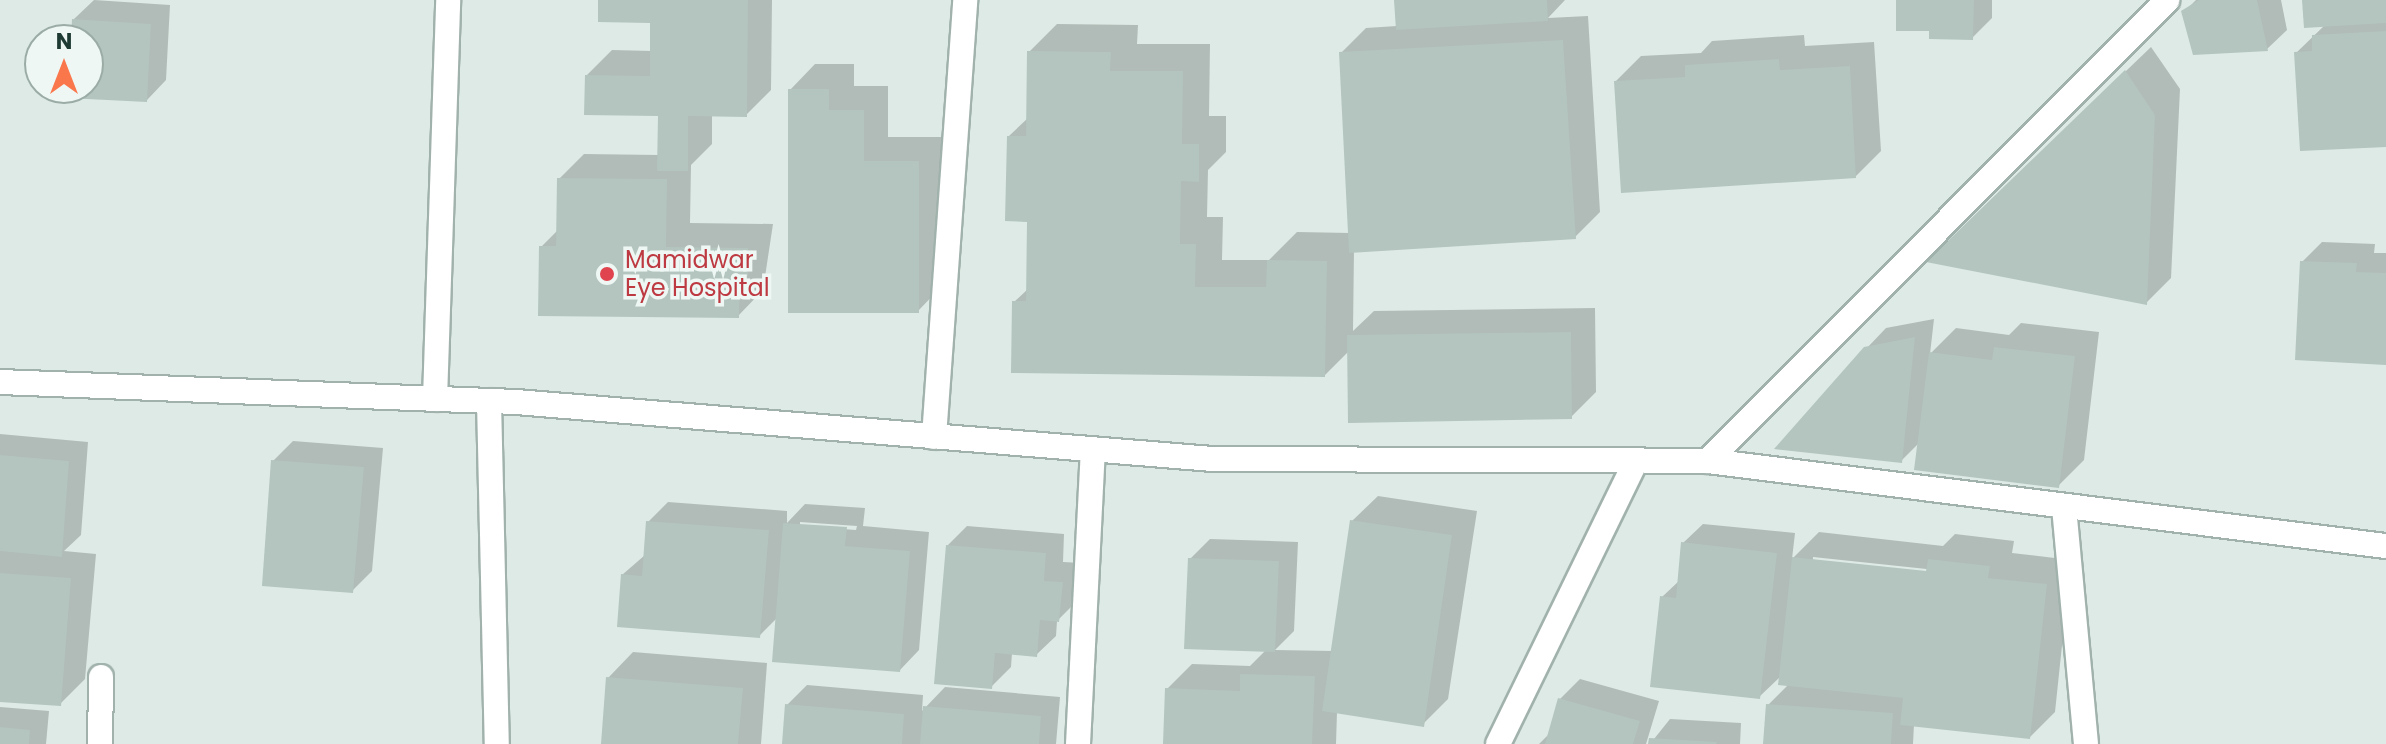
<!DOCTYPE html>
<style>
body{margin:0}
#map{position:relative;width:2386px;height:744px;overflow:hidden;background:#deeae5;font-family:Poppins,sans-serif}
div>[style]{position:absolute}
.shadow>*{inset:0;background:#0003}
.building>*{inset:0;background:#b3c5be}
.roads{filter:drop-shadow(2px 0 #a1b2ac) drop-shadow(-2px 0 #a1b2ac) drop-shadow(0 2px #a1b2ac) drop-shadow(0 -2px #a1b2ac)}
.minor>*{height:24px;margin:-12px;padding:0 12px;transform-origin:12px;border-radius:12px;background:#fff}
.dots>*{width:22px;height:22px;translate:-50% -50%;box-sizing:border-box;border:4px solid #eef7f3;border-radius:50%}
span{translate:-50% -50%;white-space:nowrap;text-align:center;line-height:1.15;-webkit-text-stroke:7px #eef7f3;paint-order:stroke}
.health-label{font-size:24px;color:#be3a42}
.left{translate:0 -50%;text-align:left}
.north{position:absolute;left:24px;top:24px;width:80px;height:80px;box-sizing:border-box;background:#eef7f3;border:2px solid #9baca6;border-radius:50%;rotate:0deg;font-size:22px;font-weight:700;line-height:32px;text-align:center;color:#1e3b33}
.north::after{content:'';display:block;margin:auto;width:28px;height:36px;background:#fa774c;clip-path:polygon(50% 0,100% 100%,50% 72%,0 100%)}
</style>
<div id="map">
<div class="shadow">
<i style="clip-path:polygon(94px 0,170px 5px,166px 80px,147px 100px,70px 88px,88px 88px,88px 40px,73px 40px,74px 19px)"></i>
<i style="clip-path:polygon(600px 0,772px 0,771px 90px,746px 115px,712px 115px,712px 144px,691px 165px,690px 223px,773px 224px,763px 290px,738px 316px,541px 247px,558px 230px,559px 179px,584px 154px,659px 155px,660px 114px,587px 75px,612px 50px,652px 51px,652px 21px)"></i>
<i style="clip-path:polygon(1396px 0,1565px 0,1548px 18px,1588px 16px,1600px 212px,1575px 237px,1354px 250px,1353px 331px,1374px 311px,1595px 308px,1596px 392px,1571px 417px,1349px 351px,1325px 375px,1014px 302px,1029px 288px,1029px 220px,1009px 136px,1029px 117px,1029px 52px,1057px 24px,1138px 25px,1137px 44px,1210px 44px,1209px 116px,1226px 116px,1226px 152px,1208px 170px,1207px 217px,1223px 217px,1222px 260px,1269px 260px,1297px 232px,1350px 233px,1341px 53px,1366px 28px,1397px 26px)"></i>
<i style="clip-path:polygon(1898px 0,1992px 0,1992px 18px,1972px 38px,1931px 29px)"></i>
<i style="clip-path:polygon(2196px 0,2281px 0,2287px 30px,2267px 49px,2184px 12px)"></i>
<i style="clip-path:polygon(2304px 0,2386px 0,2386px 145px,2296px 53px,2325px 25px)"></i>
<i style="clip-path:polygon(1804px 35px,1805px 46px,1874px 42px,1881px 151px,1856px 176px,1616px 81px,1641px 56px,1701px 53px,1712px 41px)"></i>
<i style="clip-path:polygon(2151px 47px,2180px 89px,2171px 278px,2146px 303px,1953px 237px)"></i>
<i style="clip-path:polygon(815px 64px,854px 64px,854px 86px,888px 86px,888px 137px,943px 137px,943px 285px,918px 311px,790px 90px)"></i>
<i style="clip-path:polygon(2322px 242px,2375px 244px,2374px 253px,2386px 253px,2386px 363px,2302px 262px)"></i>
<i style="clip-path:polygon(1934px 319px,1930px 354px,1956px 328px,2009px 335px,2021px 323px,2099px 332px,2084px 460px,2059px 485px,1920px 442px,1901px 461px,1866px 349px,1886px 328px)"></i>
<i style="clip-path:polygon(0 434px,88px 442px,81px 535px,64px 551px,96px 554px,85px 679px,60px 704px,0 700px)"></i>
<i style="clip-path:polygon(293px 441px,383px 448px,372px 571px,352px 591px,273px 461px)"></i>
<i style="clip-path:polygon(1378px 496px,1477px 511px,1448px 699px,1423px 724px,1337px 712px,1336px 744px,1165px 744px,1167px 689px,1192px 664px,1250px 666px,1266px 650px,1190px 559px,1210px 539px,1298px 542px,1294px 631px,1275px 650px,1333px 651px,1352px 521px)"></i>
<i style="clip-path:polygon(evenodd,668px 502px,787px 511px,787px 523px,805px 504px,865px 508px,863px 526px,929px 532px,919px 650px,900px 670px,778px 617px,759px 636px,622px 575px,645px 555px,648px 522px,668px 502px,800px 522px,857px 526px,856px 530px,800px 526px,800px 522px)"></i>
<i style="clip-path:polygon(evenodd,1703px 524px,1795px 533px,1792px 559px,1819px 532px,1943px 546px,1955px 534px,2014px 541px,2012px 553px,2071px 560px,2055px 712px,2030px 737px,1914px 724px,1913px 744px,1765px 744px,1768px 705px,1789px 684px,1781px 676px,1759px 697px,1662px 597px,1680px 580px,1683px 543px,1703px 524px,1813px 557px,1936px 570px,1935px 574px,1813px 561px,1813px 557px)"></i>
<i style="clip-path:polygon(967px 526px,1064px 534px,1063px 562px,1082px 563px,1078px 600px,1057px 621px,1056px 636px,1036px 655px,1012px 653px,1011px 667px,991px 687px,948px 545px)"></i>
<i style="clip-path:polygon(633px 652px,767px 663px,761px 744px,603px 744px,608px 678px)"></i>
<i style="clip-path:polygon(1580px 679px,1659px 701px,1646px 744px,1539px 744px,1550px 733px,1560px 699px)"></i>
<i style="clip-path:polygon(807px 685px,923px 695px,922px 711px,945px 687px,1060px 697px,1056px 744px,784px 744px,787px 705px)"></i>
<i style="clip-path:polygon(0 707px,49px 711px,46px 744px,0 744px)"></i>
<i style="clip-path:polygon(1670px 719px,1741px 723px,1740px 744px,1650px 744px)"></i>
</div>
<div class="building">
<i style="clip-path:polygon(598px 0,748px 0,747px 117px,688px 116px,688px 171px,657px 171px,658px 116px,584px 115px,585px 75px,650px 76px,650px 23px,598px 22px)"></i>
<i style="clip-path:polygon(1394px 0,1547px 0,1548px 21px,1396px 30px)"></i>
<i style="clip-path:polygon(1896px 0,1974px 0,1973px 40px,1929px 39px,1929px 31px,1896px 31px)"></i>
<i style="clip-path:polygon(2199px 0,2257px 0,2268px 51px,2193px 55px,2181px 11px)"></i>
<i style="clip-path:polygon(2302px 0,2386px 0,2386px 23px,2304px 28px)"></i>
<i style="clip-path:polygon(72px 19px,151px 24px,147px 102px,67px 98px,68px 88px,88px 88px,88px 40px,71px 40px)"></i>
<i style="clip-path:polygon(2386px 31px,2386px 147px,2300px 151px,2294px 52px,2312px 51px,2312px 35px)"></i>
<i style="clip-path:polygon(1563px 40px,1576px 239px,1349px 253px,1339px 52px)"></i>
<i style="clip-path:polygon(1027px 51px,1111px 52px,1110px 71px,1183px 71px,1182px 144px,1199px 144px,1199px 182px,1181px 181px,1180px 244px,1196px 244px,1195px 287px,1266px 287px,1267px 260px,1327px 261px,1325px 377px,1011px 373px,1012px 301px,1026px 301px,1027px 222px,1005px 221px,1007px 136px,1026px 136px)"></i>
<i style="clip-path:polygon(1779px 59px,1780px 70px,1850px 66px,1856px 178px,1621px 193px,1614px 81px,1685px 77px,1685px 65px)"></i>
<i style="clip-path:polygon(2125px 70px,2155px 115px,2147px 305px,1926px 262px)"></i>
<i style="clip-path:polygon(788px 89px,829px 89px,829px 110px,864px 110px,864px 161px,919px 161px,919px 313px,788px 313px)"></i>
<i style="clip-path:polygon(557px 178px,667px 179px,666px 247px,748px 248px,748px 276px,740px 276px,739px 318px,538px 316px,539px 246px,556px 246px)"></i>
<i style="clip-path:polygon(2300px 261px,2357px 263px,2356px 272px,2386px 273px,2386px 365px,2295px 360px)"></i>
<i style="clip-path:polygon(1571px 332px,1572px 419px,1348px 423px,1347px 335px)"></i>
<i style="clip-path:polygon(1915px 337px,1902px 463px,1774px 449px,1864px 347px)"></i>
<i style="clip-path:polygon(1994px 347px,2075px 356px,2059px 488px,1914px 470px,1929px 352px,1992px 360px)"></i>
<i style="clip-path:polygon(0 455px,69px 461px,62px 557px,0 551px)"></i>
<i style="clip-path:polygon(271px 460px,364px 467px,353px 593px,262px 586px)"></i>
<i style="clip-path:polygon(1350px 520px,1452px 535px,1424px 727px,1322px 711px)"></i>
<i style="clip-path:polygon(646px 521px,769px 530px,760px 638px,617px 627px,621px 574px,642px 576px)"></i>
<i style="clip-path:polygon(783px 523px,847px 527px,845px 546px,910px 551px,900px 672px,772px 662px)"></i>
<i style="clip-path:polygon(1681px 542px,1777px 553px,1760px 699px,1650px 687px,1660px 596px,1676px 598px)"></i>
<i style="clip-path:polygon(946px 545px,1046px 553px,1044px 581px,1063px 582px,1059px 622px,1040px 620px,1037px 657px,995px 653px,992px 689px,934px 684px)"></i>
<i style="clip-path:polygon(1792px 557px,1926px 571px,1928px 559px,1990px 566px,1988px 578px,2047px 584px,2030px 739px,1900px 725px,1903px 698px,1778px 685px)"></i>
<i style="clip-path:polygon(1188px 558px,1279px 561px,1275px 652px,1184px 649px)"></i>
<i style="clip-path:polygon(0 573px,71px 578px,61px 706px,0 702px)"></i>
<i style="clip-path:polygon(1240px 674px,1315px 676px,1312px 744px,1163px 744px,1165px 688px,1240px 691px)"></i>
<i style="clip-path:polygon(606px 677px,743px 688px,738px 744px,601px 744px)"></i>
<i style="clip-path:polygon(1558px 698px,1640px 721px,1633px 744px,1545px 744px)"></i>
<i style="clip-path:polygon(785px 704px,904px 714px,902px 744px,782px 744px)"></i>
<i style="clip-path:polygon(1766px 704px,1893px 713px,1891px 744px,1763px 744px)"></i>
<i style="clip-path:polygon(923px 706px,1041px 716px,1039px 744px,920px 744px)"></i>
<i style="clip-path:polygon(0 727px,30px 730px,29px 744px,0 744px)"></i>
<i style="clip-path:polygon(1649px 738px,1717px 742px,1716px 744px,1648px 744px)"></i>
</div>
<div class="roads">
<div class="minor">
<i style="left:0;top:382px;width:516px;rotate:2.22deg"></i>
<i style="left:516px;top:402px;width:698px;rotate:4.68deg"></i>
<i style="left:1212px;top:459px;width:496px;rotate:0.2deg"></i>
<i style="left:1708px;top:461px;width:651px;rotate:-45.12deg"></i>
<i style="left:435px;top:399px;width:399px;rotate:-88.1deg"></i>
<i style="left:489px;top:401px;width:343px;rotate:88.7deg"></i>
<i style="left:934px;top:437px;width:438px;rotate:-85.9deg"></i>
<i style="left:1708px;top:461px;width:683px;rotate:7.15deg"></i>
<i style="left:2064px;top:507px;width:238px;rotate:84.7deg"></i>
<i style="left:100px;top:744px;width:67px;rotate:-89.1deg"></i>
<i style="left:1078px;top:744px;width:295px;rotate:-87.1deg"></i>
<i style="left:1498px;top:744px;width:315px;rotate:-64deg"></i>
</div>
</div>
<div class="dots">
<i style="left:607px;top:274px;background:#e0444e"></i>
</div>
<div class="health-label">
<span class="left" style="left:625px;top:274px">Mamidwar<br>Eye Hospital</span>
</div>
<div class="north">N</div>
</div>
